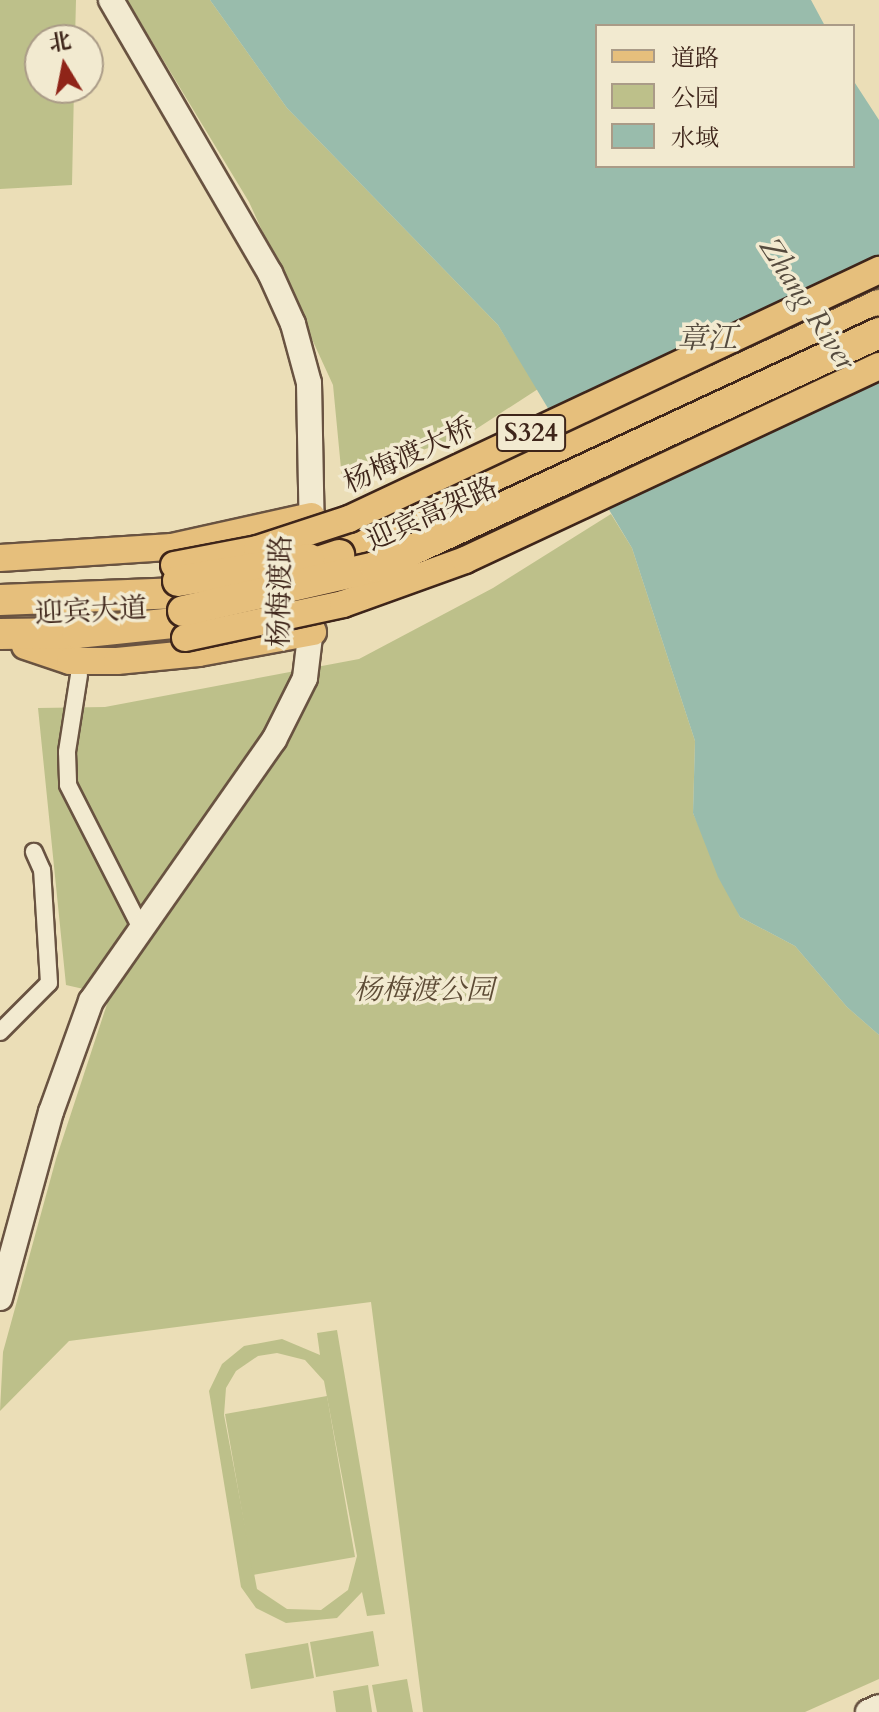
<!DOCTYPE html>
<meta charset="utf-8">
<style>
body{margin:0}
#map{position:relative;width:879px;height:1712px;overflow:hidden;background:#ebdeb7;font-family:Cardo,"Noto Serif SC",serif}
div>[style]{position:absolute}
.green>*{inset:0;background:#bdc08a}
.water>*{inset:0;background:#99bcac}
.roads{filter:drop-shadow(2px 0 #695341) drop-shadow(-2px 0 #695341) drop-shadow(0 2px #695341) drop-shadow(0 -2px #695341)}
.street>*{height:16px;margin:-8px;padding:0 8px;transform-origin:8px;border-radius:8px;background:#f2ead0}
.secondary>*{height:24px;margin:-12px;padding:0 12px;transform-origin:12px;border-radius:12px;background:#f2ead0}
.primary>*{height:26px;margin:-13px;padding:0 13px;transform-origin:13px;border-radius:13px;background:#e6bf7c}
.highway>*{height:30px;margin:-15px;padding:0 15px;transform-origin:15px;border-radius:15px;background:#e6bf7c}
.bridges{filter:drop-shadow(2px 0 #3e251a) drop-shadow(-2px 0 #3e251a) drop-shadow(0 2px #3e251a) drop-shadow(0 -2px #3e251a)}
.primary-bridge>*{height:26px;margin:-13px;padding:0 13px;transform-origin:13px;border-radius:13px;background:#e6bf7c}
.highway-bridge>*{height:30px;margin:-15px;padding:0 15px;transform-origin:15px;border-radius:15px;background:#e6bf7c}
span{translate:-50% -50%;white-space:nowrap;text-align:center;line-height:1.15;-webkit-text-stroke:7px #f2ead0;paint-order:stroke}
.shield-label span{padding:2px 6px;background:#f2ead0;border:2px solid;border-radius:6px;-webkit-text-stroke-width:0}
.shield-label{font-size:26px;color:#3e251a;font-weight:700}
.street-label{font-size:28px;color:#3e251a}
.park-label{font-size:28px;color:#5e4c36;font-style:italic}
.water-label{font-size:30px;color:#554b3e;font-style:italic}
.legend{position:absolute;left:595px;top:24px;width:260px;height:144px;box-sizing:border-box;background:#f2ead0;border:2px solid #aa9b87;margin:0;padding:10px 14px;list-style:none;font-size:24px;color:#3e251a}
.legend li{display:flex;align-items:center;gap:16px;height:40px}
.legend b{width:40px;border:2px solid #aa9b87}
.north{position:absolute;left:24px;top:24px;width:80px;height:80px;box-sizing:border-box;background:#f2ead0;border:2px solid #aa9b87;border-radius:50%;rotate:350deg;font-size:22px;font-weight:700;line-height:32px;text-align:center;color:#3e251a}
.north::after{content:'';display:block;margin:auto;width:28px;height:36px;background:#8f2418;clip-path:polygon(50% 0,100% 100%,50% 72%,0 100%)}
</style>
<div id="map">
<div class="green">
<i style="clip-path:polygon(0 0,76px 0,75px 40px,40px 40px,40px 88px,74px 88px,72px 185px,0 189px)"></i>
<i style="clip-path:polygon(127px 0,210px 0,287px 108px,498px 325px,538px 389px,470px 433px,342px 479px,333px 385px,249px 202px)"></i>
<i style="clip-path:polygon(611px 514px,632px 548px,695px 741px,693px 813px,740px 917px,795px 946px,847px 1007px,879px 1035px,879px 1679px,805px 1712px,423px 1712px,371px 1302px,69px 1341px,0 1411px,3px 1352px,56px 1159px,110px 995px,66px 985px,38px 708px,105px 707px,359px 659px,493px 588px)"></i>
<i style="clip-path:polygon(evenodd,337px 1330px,385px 1614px,367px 1616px,362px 1592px,337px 1618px,286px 1623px,256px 1608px,241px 1587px,209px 1391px,222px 1364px,244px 1346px,282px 1339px,320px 1355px,317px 1333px,337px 1330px,277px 1353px,305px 1360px,324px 1381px,357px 1556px,348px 1590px,321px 1610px,287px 1609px,257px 1589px,224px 1415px,226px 1388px,236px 1371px,258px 1356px,277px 1353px)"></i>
<i style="clip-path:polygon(327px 1396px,355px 1557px,253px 1575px,225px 1414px)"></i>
<i style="clip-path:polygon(373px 1631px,379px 1666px,316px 1677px,310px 1642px)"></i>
<i style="clip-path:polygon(308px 1643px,314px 1678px,251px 1689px,245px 1654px)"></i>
<i style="clip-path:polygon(407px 1679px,413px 1712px,377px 1712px,372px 1685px)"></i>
<i style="clip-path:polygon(368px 1685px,372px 1712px,336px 1712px,333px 1691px)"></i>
</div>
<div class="water">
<i style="clip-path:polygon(210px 0,811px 0,825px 26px,597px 26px,597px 166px,853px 166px,853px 80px,879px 120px,879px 1035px,847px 1007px,795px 946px,740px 917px,718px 877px,693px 813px,695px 741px,632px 548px,498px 325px,287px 108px)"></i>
</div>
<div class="roads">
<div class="street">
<i style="left:79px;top:675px;width:78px;rotate:98.9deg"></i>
<i style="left:67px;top:752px;width:33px;rotate:88deg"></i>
<i style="left:68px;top:785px;width:163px;rotate:63deg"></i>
<i style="left:0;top:1032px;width:69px;rotate:-45deg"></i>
<i style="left:49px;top:983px;width:113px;rotate:-93.5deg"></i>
<i style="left:42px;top:870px;width:20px;rotate:-114deg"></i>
</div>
<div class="secondary">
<i style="left:111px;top:0;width:316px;rotate:59.8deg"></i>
<i style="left:270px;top:273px;width:56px;rotate:65.7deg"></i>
<i style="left:293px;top:324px;width:61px;rotate:74.8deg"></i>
<i style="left:309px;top:383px;width:152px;rotate:88.9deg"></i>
<i style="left:0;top:1298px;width:193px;rotate:-74.7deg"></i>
<i style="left:51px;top:1112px;width:118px;rotate:-70.2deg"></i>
<i style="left:91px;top:1001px;width:319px;rotate:-55deg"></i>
<i style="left:274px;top:740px;width:69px;rotate:-63.4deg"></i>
<i style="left:305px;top:678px;width:66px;rotate:-83.1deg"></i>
<i style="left:868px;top:1712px;width:12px;rotate:-24deg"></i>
</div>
<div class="primary">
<i style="left:0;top:558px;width:172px;rotate:-3.7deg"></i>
<i style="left:172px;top:547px;width:143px;rotate:-12.5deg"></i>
<i style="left:25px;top:646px;width:47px;rotate:18.4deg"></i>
<i style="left:70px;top:661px;width:47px"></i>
<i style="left:117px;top:661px;width:82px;rotate:-5.6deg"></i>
<i style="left:199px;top:653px;width:116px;rotate:-10.4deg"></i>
</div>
<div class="highway">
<i style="left:339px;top:555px;width:595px;rotate:-24.84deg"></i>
<i style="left:0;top:600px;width:180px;rotate:-2.2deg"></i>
<i style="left:0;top:634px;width:77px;rotate:-0.7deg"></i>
<i style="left:77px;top:633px;width:108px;rotate:-5.9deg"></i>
</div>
</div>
<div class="bridges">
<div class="primary-bridge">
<i style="left:174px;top:565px;width:85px;rotate:-10.9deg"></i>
<i style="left:257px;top:549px;width:97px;rotate:-18.1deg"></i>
<i style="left:349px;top:519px;width:586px;rotate:-25.16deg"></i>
<i style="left:185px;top:638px;width:162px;rotate:-12.1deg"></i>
<i style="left:343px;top:604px;width:130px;rotate:-19.8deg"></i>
<i style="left:465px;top:560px;width:457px;rotate:-25.1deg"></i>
</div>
<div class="highway-bridge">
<i style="left:288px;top:572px;width:54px;rotate:-18.4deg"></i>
<i style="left:178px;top:581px;width:133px;rotate:-9.5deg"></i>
<i style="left:183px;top:611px;width:197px;rotate:-12.9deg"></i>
<i style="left:375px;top:567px;width:556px;rotate:-24.9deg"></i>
</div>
</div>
<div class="shield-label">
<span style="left:531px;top:433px">S324</span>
</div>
<div class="street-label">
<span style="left:409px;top:455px;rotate:-25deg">杨梅渡大桥</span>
<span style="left:432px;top:514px;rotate:-24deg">迎宾高架路</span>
<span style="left:280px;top:591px;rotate:-89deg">杨梅渡路</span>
<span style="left:91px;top:611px;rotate:-3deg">迎宾大道</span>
</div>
<div class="park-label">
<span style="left:424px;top:990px">杨梅渡公园</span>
</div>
<div class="water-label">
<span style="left:807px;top:304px;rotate:57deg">Zhang River</span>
<span style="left:707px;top:339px">章江</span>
</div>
<ul class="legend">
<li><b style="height:10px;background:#e6bf7c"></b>道路</li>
<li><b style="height:22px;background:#bdc08a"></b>公园</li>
<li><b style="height:22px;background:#99bcac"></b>水域</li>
</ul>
<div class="north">北</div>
</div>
